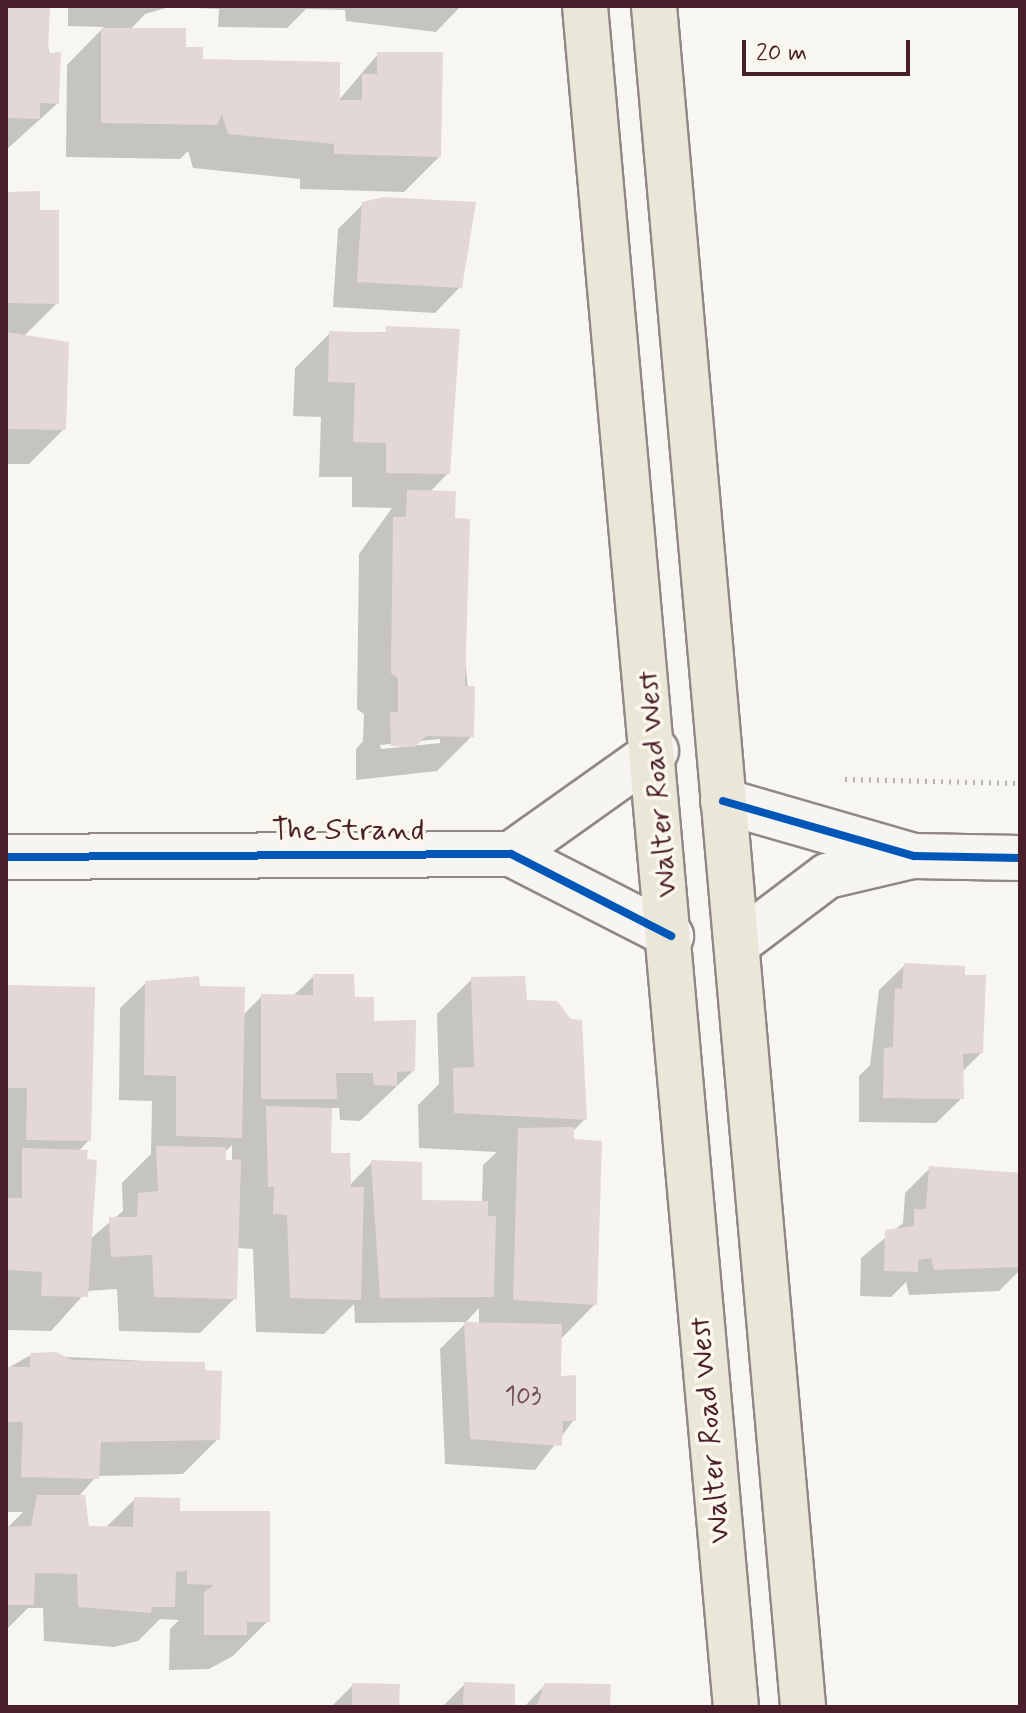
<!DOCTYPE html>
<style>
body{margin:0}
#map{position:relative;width:1026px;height:1713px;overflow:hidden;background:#f8f6f0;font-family:Mynerve,sans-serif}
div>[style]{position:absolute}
.shadow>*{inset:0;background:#0003}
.building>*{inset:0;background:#e3d7d7}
.path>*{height:5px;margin-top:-2.5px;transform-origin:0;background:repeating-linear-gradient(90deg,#b8b3b1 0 2px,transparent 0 8px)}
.roads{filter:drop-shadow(2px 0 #918787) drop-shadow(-2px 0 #918787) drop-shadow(0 2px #918787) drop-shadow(0 -2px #918787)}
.minor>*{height:44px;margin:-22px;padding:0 22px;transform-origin:22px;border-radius:22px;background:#f6f5f1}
.major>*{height:44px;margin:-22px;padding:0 22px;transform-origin:22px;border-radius:22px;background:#eae7d8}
.cycleway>*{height:8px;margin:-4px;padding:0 4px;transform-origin:4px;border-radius:4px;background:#0057b8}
span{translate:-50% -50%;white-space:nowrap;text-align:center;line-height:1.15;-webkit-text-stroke:7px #fbf7ec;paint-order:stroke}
.number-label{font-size:26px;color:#704d56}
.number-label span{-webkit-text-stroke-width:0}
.street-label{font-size:30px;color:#4a1f2b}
.frame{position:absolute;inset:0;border:8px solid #4a1f2b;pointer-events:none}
.scale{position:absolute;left:742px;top:40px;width:168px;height:36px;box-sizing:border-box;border:4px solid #4a1f2b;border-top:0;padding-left:10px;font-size:24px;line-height:28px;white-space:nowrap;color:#4a1f2b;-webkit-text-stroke:6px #fbf7ec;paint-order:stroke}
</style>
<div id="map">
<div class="shadow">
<i style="clip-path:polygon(6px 6px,41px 6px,58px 103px,6px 150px)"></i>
<i style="clip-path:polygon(68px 6px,461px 6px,436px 32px,346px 21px,345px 10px,306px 9px,287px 28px,218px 27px,219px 9px,169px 7px,145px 14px,130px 30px,201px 61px,338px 101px,378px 54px,439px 157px,404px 192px,300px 189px,300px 179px,193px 168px,188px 151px,180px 159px,66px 157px,67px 65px,104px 27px,68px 26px)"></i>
<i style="clip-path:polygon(6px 197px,38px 212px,57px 303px,20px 340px,64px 429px,29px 464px,6px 464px)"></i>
<i style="clip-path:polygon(363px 204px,460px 287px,435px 313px,333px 307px,338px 229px)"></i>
<i style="clip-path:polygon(evenodd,458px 331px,448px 473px,429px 493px,453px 520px,472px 736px,437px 771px,356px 780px,356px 749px,363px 741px,364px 714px,357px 709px,359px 554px,392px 508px,352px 507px,352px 477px,319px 477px,321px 417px,293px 416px,295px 368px,330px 333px,458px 331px,440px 739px,440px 743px,381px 749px,380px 745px,440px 739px)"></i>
<i style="clip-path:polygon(905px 965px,981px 1053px,962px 1072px,962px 1098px,936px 1123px,859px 1122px,859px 1076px,870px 1065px,879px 990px)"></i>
<i style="clip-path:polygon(evenodd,314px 976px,353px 999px,414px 1070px,360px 1121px,340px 1120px,339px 1108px,330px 1108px,329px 1155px,349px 1186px,372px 1162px,420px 1202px,482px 1203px,483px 1165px,497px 1152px,419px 1148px,418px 1105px,439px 1084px,437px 1014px,472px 979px,525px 1002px,585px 1119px,572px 1132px,595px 1304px,559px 1341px,559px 1378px,574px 1420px,535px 1470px,445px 1464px,440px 1349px,465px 1324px,479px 1324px,479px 1308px,466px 1322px,355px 1323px,354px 1304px,324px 1334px,256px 1332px,253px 1249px,237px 1248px,235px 1298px,200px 1333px,119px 1331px,117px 1289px,87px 1291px,51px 1331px,7px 1330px,6px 987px,89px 1140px,78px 1152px,90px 1239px,123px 1211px,122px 1183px,151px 1154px,152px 1101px,119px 1100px,120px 1008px,146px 983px,198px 988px,243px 1015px,262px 996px,293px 996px,314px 976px,232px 1145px,232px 1162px,224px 1162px,224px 1153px,232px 1145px)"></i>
<i style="clip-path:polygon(930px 1168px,1020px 1174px,1020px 1270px,999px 1291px,909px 1295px,906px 1282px,891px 1297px,860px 1296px,861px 1258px,903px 1223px,905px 1193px)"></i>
<i style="clip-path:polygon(31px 1355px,203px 1364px,218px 1439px,183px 1474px,97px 1476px,78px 1497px,88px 1528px,105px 1528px,135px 1499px,178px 1513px,268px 1621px,233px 1656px,209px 1669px,169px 1670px,170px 1629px,179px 1620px,160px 1619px,138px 1641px,114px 1647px,44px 1641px,43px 1608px,28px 1608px,6px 1630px,6px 1529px,23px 1512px,6px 1512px,6px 1369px)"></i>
<i style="clip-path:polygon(465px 1684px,513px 1707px,442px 1707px)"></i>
<i style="clip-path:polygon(353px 1685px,397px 1707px,331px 1707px)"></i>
<i style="clip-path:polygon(545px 1685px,608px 1707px,524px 1707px)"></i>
</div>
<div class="building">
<i style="clip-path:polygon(6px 6px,50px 7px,48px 53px,61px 52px,59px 104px,40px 103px,40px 119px,6px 118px)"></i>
<i style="clip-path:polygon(101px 28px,186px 28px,186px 47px,203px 47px,203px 59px,340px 62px,340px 100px,362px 100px,362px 74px,377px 74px,377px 52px,443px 52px,441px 157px,334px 154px,334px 144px,228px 134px,222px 114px,217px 125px,101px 123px)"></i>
<i style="clip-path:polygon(40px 191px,40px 210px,59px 210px,59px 304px,6px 303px,6px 192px)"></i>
<i style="clip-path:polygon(383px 197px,476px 202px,462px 288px,357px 282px,362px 202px)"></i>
<i style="clip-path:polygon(386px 326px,460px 329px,450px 474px,386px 473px,386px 443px,353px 442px,355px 383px,328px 382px,329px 331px,386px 333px)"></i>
<i style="clip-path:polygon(6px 332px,69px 342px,66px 430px,6px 429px)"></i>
<i style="clip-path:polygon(407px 490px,456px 491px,455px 518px,470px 519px,465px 686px,475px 686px,474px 737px,426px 736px,415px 747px,391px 746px,390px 712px,398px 712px,398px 678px,391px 673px,393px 517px,406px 517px)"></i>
<i style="clip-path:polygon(904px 963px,965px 966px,965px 975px,986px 975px,983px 1053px,963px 1054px,964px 1099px,883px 1098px,884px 1048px,893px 1047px,895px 988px,902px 989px)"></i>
<i style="clip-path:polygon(313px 974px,354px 974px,355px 997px,374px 997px,374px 1021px,416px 1020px,415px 1071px,397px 1072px,397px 1086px,374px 1085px,373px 1073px,336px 1073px,337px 1099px,261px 1099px,261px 994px,313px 995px)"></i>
<i style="clip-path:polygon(199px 976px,200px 986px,245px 987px,242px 1138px,176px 1136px,176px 1076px,144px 1075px,145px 981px)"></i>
<i style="clip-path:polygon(525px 976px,527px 1000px,557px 1001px,571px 1019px,582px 1020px,587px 1120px,454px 1113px,453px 1068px,474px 1067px,471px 977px)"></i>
<i style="clip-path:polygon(6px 985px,95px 987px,91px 1141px,26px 1140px,27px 1088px,6px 1088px)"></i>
<i style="clip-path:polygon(266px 1106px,332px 1108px,331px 1153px,350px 1153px,351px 1187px,364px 1187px,361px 1300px,290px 1298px,287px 1215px,273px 1214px,274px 1187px,268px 1187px)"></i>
<i style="clip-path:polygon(574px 1127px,574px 1139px,602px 1141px,597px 1305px,513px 1300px,518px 1128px)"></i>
<i style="clip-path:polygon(156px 1146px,226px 1147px,226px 1160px,241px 1159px,237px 1299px,154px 1297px,152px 1255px,111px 1257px,109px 1217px,137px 1217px,138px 1193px,158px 1191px)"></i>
<i style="clip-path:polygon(22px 1148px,88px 1150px,87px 1159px,97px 1160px,88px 1297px,41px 1296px,42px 1272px,6px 1270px,6px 1198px,22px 1198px)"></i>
<i style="clip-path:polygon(371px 1160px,422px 1162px,422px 1200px,488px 1201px,488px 1216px,496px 1216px,494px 1297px,380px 1298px)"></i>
<i style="clip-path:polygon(929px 1166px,1020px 1173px,1020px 1267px,934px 1270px,931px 1258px,918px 1260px,918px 1272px,884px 1271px,885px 1230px,914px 1226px,914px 1209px,926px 1209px)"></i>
<i style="clip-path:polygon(464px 1322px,562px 1324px,561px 1376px,576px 1375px,576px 1421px,563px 1421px,562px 1446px,470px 1439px)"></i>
<i style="clip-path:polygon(56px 1352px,72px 1360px,205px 1362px,205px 1370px,222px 1371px,220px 1440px,101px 1442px,99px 1479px,21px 1477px,23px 1422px,6px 1422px,6px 1367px,30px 1367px,30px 1353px)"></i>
<i style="clip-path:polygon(37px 1495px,85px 1495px,89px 1526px,133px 1527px,134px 1497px,180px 1498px,180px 1511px,270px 1511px,270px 1622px,247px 1622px,247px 1635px,204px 1635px,204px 1592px,214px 1585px,187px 1584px,187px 1571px,176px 1572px,175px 1607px,152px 1607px,151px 1613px,78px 1607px,77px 1574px,35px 1573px,34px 1605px,6px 1605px,6px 1527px,31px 1526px)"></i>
<i style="clip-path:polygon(464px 1682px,515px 1684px,515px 1707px,463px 1707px)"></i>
<i style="clip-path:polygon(352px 1683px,400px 1684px,399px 1707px,352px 1707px)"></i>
<i style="clip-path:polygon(545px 1683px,611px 1684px,610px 1707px,536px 1707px)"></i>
</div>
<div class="path">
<i style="left:845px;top:779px;width:175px;rotate:1.3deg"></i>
</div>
<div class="roads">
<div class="minor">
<i style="left:723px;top:801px;width:199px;rotate:16.1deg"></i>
<i style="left:914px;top:856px;width:106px;rotate:1.1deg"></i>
<i style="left:511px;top:854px;width:178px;rotate:-35.4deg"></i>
<i style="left:6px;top:857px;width:505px;rotate:-0.34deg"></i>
<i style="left:511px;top:854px;width:180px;rotate:27.1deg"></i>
<i style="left:737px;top:944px;width:113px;rotate:-37.1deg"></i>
<i style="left:827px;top:876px;width:83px;rotate:-13.2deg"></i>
</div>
<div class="major">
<i style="left:585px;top:6px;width:1708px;rotate:84.93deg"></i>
<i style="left:654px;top:6px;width:1708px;rotate:84.99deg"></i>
</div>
</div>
<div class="cycleway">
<i style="left:723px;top:801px;width:199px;rotate:16.1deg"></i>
<i style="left:914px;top:856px;width:106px;rotate:1.1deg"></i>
<i style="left:6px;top:857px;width:505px;rotate:-0.34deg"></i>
<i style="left:511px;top:854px;width:180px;rotate:27.1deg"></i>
</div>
<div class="number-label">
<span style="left:523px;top:1398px">103</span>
</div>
<div class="street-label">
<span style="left:658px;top:784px;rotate:-95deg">Walter Road West</span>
<span style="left:348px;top:831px">The Strand</span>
<span style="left:711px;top:1430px;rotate:-95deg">Walter Road West</span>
</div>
<div class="frame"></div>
<div class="scale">20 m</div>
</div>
